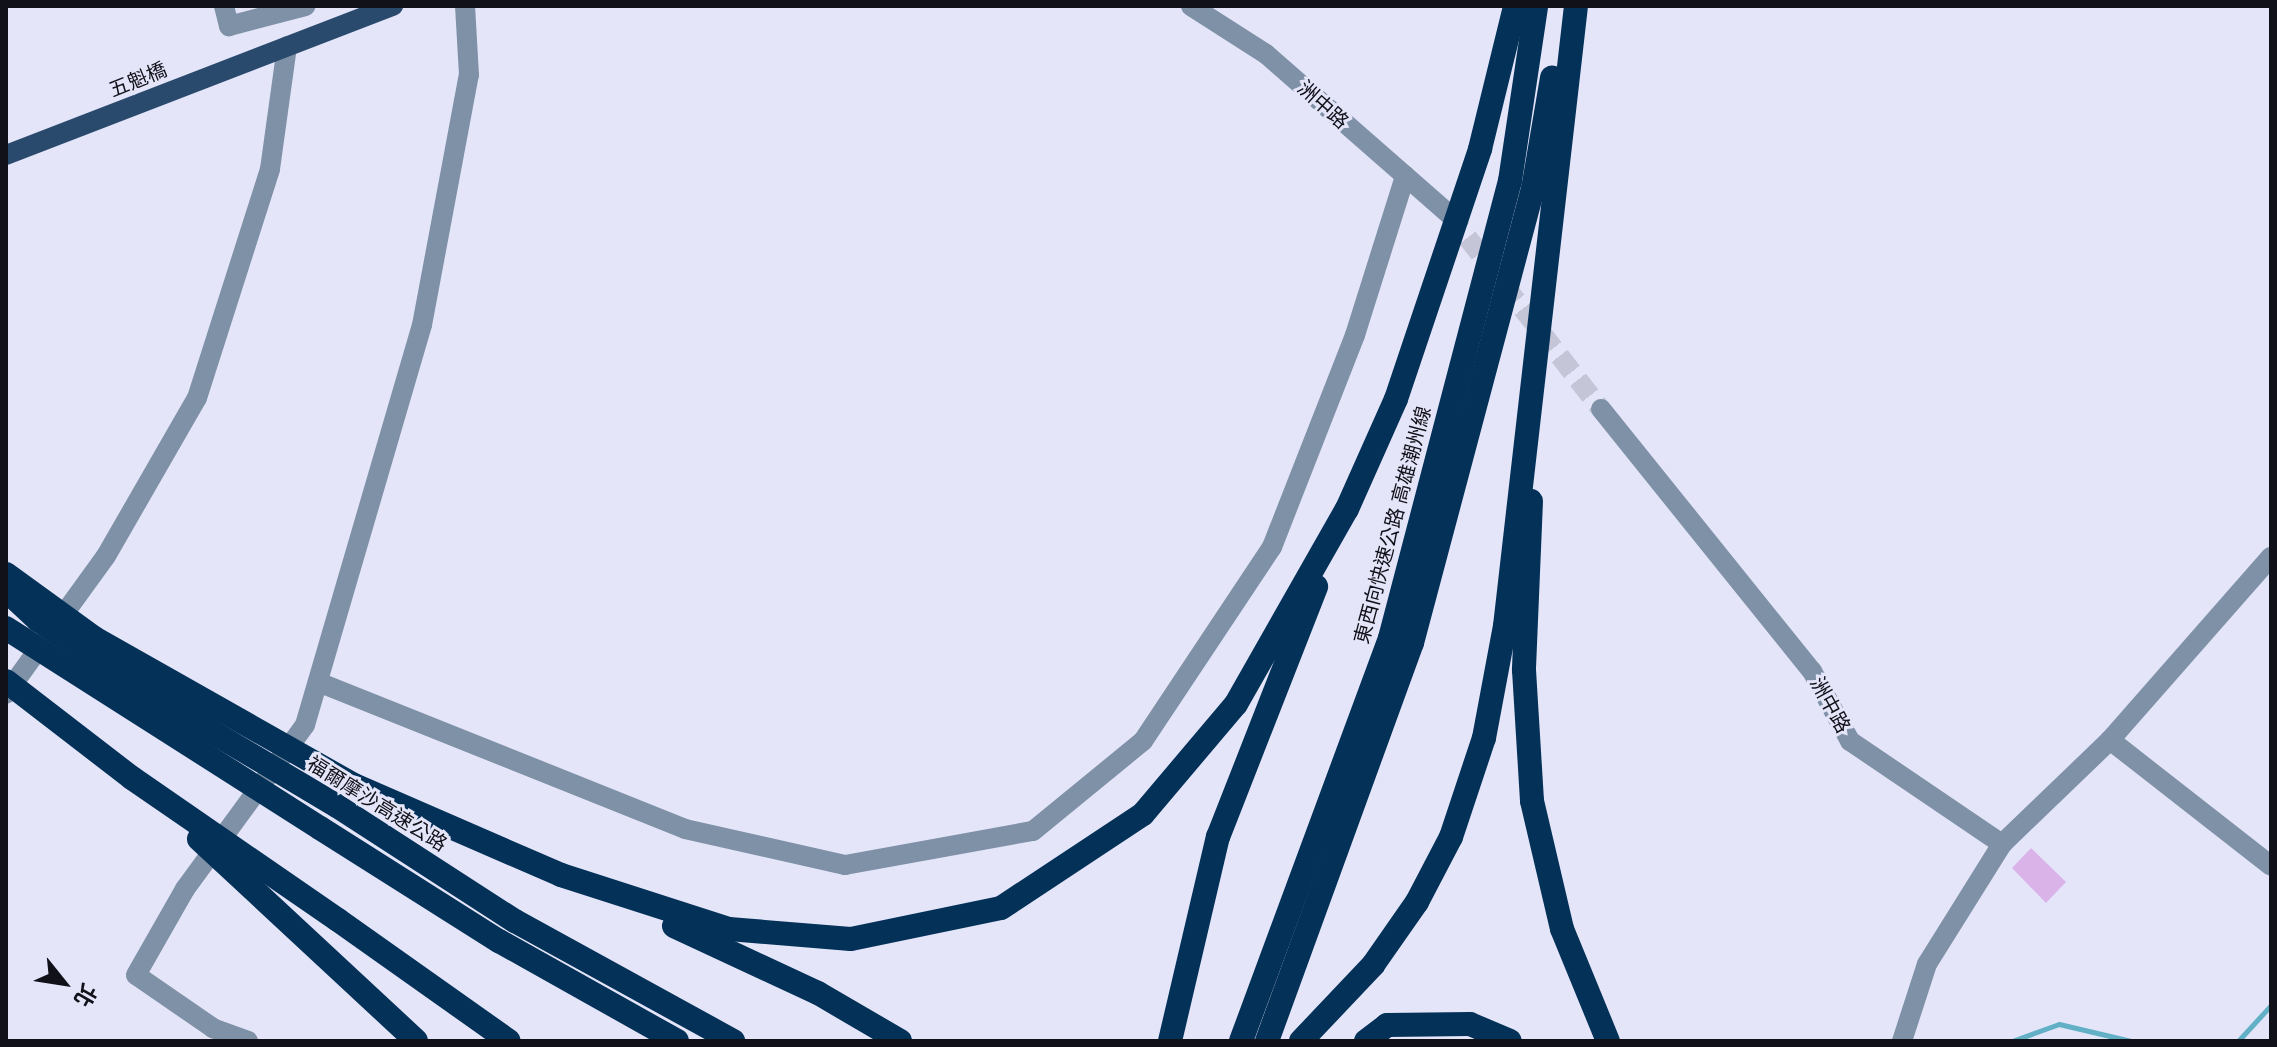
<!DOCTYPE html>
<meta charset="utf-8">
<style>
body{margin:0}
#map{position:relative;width:2277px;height:1047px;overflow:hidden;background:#e5e5fa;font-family:Roboto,"Noto Sans TC",sans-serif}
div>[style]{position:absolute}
.stream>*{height:5px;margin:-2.5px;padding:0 2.5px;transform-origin:2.5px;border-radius:2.5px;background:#61b0c5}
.building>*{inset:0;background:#dab3e8}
.minor-tunnel>*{height:20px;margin-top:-10px;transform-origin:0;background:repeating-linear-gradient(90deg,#c5c5d8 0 20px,transparent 0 30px)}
.minor>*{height:20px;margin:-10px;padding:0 10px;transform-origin:10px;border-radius:10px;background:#7e91a6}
.major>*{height:20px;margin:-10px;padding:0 10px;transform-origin:10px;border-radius:10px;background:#294a6d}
.highway>*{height:24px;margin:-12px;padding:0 12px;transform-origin:12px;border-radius:12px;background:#043158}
.highway-bridge>*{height:24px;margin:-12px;padding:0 12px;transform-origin:12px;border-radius:12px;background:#043158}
span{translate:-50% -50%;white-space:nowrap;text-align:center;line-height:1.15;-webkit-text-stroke:6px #e5e5fa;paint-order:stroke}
.street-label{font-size:20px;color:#11111a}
.frame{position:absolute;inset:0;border:8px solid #11111a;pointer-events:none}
.north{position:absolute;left:24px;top:943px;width:80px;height:80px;-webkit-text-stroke:6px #e5e5fa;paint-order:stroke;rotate:120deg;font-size:22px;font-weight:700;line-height:32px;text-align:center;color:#11111a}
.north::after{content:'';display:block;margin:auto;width:28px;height:36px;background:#11111a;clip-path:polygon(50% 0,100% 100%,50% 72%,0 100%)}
</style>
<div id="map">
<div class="stream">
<i style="left:2012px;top:1041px;width:50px;rotate:-19.9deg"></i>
<i style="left:2059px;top:1024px;width:74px;rotate:13.3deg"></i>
<i style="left:2238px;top:1041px;width:49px;rotate:-47.5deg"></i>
</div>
<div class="building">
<i style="clip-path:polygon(2031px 848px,2066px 882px,2046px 903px,2012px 868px)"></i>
</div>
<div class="minor-tunnel">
<i style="left:1449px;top:214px;width:247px;rotate:52.1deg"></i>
</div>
<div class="minor">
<i style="left:224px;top:6px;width:21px;rotate:76deg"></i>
<i style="left:229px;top:26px;width:79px;rotate:-14.7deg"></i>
<i style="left:1191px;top:6px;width:89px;rotate:32.6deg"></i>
<i style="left:1266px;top:54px;width:243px;rotate:41.2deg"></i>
<i style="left:1601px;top:409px;width:336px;rotate:51.2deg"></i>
<i style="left:1812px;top:671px;width:80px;rotate:61.5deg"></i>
<i style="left:1850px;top:741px;width:184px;rotate:34.1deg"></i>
<i style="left:318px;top:682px;width:395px;rotate:21.8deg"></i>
<i style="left:685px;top:829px;width:164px;rotate:12.7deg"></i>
<i style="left:845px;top:865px;width:191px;rotate:-10.3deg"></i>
<i style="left:1033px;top:831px;width:142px;rotate:-39.3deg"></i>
<i style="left:1143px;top:741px;width:233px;rotate:-56.4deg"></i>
<i style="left:1272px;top:547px;width:228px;rotate:-68.6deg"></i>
<i style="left:1355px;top:335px;width:167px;rotate:-72.5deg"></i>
<i style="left:6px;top:694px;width:170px;rotate:-54.1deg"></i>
<i style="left:106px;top:556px;width:182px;rotate:-60.1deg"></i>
<i style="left:197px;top:398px;width:240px;rotate:-72.3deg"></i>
<i style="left:270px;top:169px;width:124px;rotate:-82.1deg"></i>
<i style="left:2110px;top:740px;width:204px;rotate:38deg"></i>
<i style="left:248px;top:1041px;width:37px;rotate:-160deg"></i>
<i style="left:213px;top:1028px;width:93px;rotate:-145.5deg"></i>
<i style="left:136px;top:975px;width:99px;rotate:-60.3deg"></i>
<i style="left:185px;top:889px;width:203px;rotate:-53.8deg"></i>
<i style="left:305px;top:725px;width:417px;rotate:-73.7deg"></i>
<i style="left:422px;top:325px;width:254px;rotate:-79.4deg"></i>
<i style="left:469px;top:75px;width:69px;rotate:-93.3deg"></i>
<i style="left:1902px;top:1041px;width:81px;rotate:-72deg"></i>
<i style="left:1927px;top:964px;width:142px;rotate:-58deg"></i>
<i style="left:2002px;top:844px;width:150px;rotate:-43.9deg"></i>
<i style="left:2110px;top:740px;width:244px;rotate:-48.7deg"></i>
</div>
<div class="major">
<i style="left:6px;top:155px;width:415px;rotate:-21.1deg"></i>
</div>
<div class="highway">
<i style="left:1531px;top:501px;width:169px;rotate:92.4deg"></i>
<i style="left:1524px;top:670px;width:131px;rotate:86.5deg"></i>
<i style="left:1532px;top:801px;width:131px;rotate:76.8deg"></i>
<i style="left:1562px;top:929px;width:121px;rotate:67.7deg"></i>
<i style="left:354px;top:785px;width:226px;rotate:23.5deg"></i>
<i style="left:561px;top:875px;width:176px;rotate:17.8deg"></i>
<i style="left:729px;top:929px;width:122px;rotate:4.7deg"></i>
<i style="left:851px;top:939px;width:153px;rotate:-11.7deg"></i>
<i style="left:1001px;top:908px;width:170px;rotate:-33.5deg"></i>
<i style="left:1143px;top:814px;width:144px;rotate:-49.8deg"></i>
<i style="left:1236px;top:704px;width:224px;rotate:-60.4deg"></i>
<i style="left:1347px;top:509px;width:120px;rotate:-66deg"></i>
<i style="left:1396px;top:399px;width:264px;rotate:-71.4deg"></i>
<i style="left:1480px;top:149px;width:147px;rotate:-76.2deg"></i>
<i style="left:337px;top:806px;width:212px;rotate:32.9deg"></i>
<i style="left:515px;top:921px;width:249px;rotate:28.8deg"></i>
<i style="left:320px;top:828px;width:212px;rotate:32.3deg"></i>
<i style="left:499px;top:941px;width:204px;rotate:29.3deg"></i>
<i style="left:338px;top:920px;width:209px;rotate:35.3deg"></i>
<i style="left:674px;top:926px;width:159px;rotate:25deg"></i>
<i style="left:818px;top:993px;width:95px;rotate:30.3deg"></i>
<i style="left:1170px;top:1041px;width:210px;rotate:-76.8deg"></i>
<i style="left:1218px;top:837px;width:269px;rotate:-68.6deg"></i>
<i style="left:1241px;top:1041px;width:430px;rotate:-69.7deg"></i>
<i style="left:1390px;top:638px;width:472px;rotate:-75.3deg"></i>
<i style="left:1510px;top:181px;width:177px;rotate:-81.5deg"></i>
<i style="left:1267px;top:1041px;width:424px;rotate:-70deg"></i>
<i style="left:1412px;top:643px;width:470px;rotate:-75.1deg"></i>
<i style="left:1533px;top:189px;width:113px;rotate:-80.3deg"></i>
<i style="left:1301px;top:1041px;width:105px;rotate:-46.5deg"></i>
<i style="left:1373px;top:965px;width:77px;rotate:-55.1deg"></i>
<i style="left:1417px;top:902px;width:73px;rotate:-62.4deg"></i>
<i style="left:1451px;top:837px;width:104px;rotate:-71.6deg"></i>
<i style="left:1484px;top:738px;width:114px;rotate:-79.4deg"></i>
<i style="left:1505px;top:626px;width:624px;rotate:-83.47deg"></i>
<i style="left:1366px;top:1041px;width:26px;rotate:-37deg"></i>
<i style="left:1387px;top:1025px;width:83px;rotate:-0.7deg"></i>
<i style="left:1470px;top:1024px;width:43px;rotate:23deg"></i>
</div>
<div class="highway-bridge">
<i style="left:6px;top:574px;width:109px;rotate:36deg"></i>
<i style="left:94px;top:638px;width:299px;rotate:29.5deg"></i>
<i style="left:8px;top:592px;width:41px;rotate:43deg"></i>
<i style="left:38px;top:620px;width:154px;rotate:33.4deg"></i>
<i style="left:167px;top:705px;width:198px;rotate:30.7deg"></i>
<i style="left:6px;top:628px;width:372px;rotate:32.5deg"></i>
<i style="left:6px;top:681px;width:159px;rotate:37.6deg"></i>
<i style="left:132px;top:778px;width:250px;rotate:34.6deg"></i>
<i style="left:199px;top:839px;width:296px;rotate:42.9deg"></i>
</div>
<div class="street-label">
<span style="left:138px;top:80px;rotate:-22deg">五魁橋</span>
<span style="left:1323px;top:105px;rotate:42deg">洲中路</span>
<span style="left:1393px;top:525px;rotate:-75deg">東西向快速公路 高雄潮州線</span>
<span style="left:1830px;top:705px;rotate:61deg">洲中路</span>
<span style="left:377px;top:804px;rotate:32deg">福爾摩沙高速公路</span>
</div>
<div class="frame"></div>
<div class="north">北</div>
</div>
